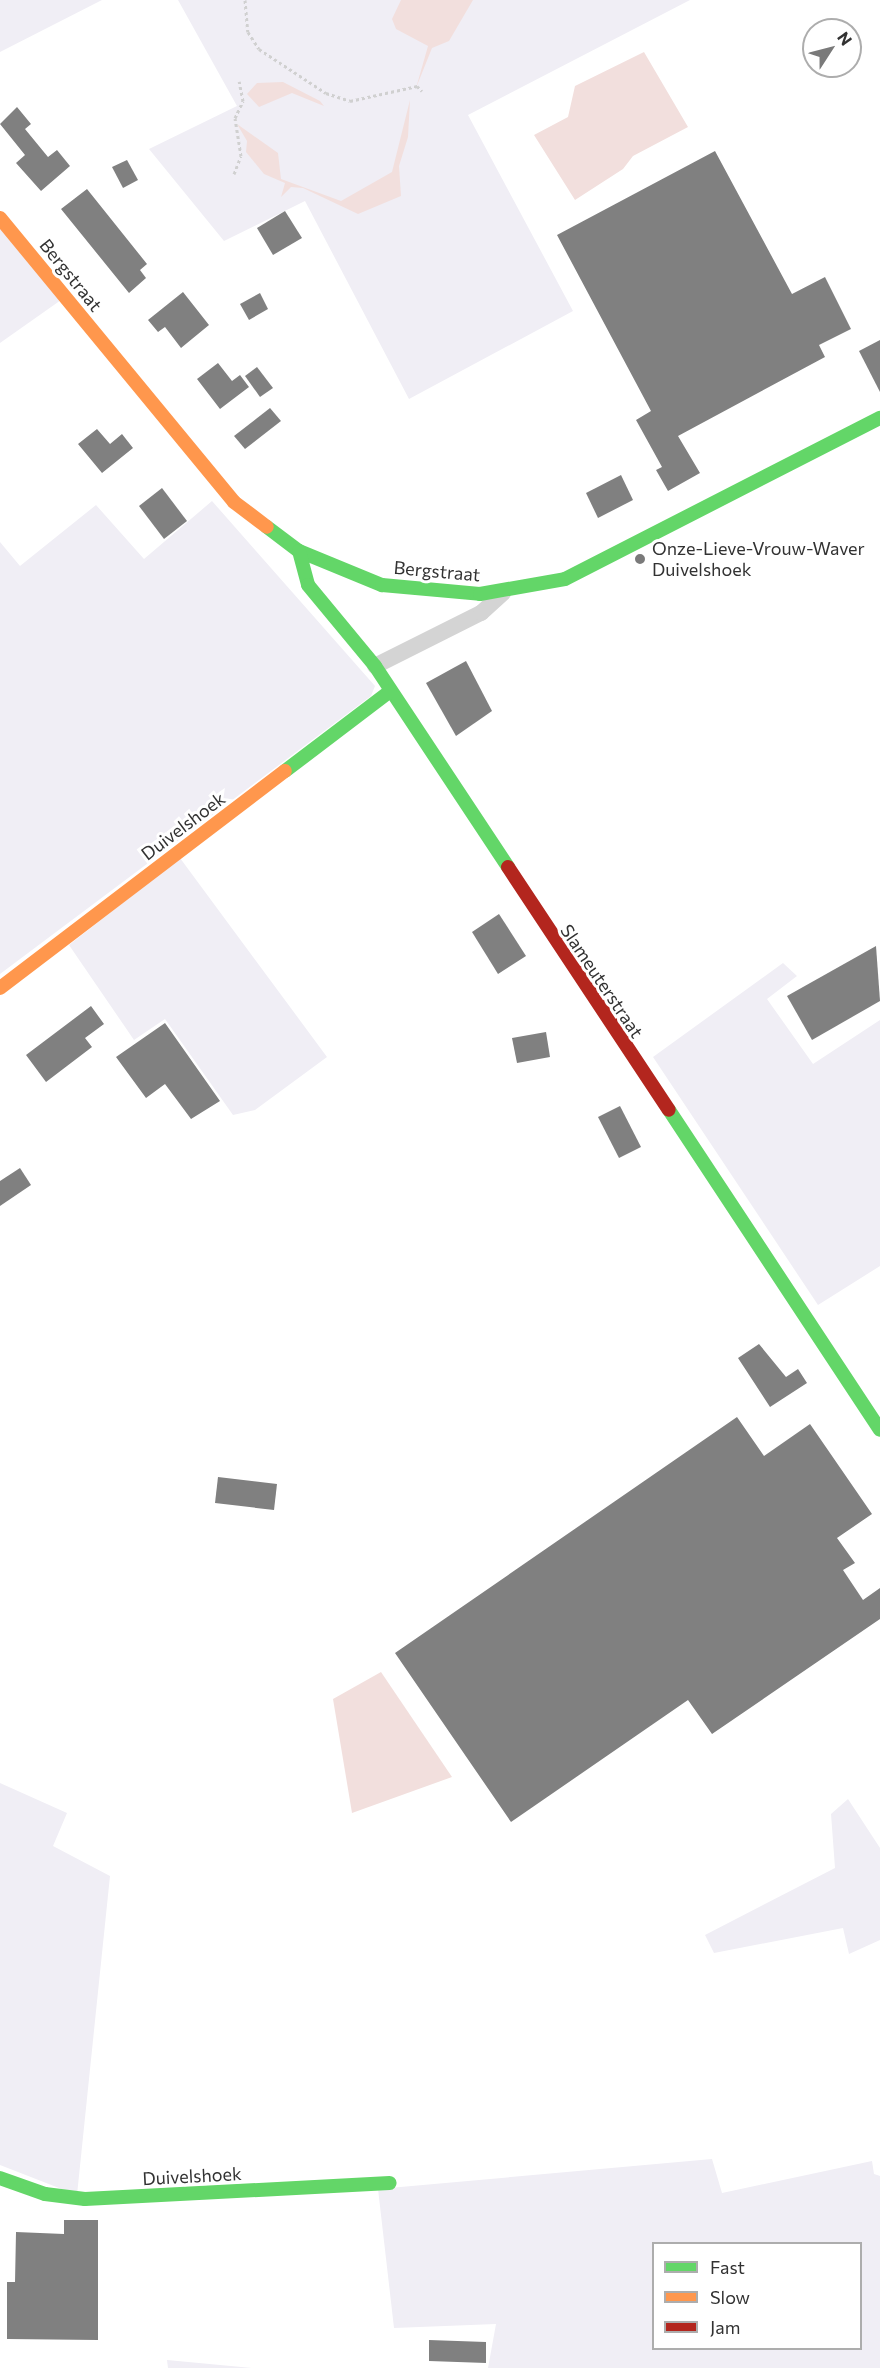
<!DOCTYPE html>
<style>
body{margin:0}
#map{position:relative;width:880px;height:2368px;overflow:hidden;background:#fff;font-family:Commissioner,sans-serif}
div>[style]{position:absolute}
.green>*{inset:0;background:#f0eef5}
.water>*{inset:0;background:#f2dfdd}
.building>*{inset:0;background:#808080}
.path>*{height:3px;margin-top:-1.5px;transform-origin:0;background:repeating-linear-gradient(90deg,#d0d0d0 0 3px,transparent 0 6px)}
.street>*{height:16px;margin:-8px;padding:0 8px;transform-origin:8px;border-radius:8px;background:#d4d4d4}
.fast>*{height:14px;margin:-7px;padding:0 7px;transform-origin:7px;border-radius:7px;background:#63d668}
.slow>*{height:14px;margin:-7px;padding:0 7px;transform-origin:7px;border-radius:7px;background:#ff974d}
.jam>*{height:14px;margin:-7px;padding:0 7px;transform-origin:7px;border-radius:7px;background:#b3261e}
.dots>*{width:16px;height:16px;translate:-50% -50%;box-sizing:border-box;border:3px solid #fff;border-radius:50%}
span{translate:-50% -50%;white-space:nowrap;text-align:center;line-height:1.15;-webkit-text-stroke:6px #fff;paint-order:stroke}
.street-label{font-size:18px;color:#323232}
.poi-label{font-size:18px;color:#323232}
.left{translate:0 -50%;text-align:left}
.legend{position:absolute;left:652px;top:2242px;width:210px;height:108px;box-sizing:border-box;background:#fff;border:2px solid #adadad;margin:0;padding:8px 10px;list-style:none;font-size:18px;color:#323232}
.legend li{display:flex;align-items:center;gap:12px;height:30px}
.legend b{width:30px;border:2px solid #adadad}
.north{position:absolute;left:802px;top:18px;width:60px;height:60px;box-sizing:border-box;background:#fff;border:2px solid #adadad;border-radius:50%;rotate:54deg;font-size:16px;font-weight:700;line-height:24px;text-align:center;color:#323232}
.north::after{content:'';display:block;margin:auto;width:21px;height:27px;background:#7a7a7a;clip-path:polygon(50% 0,100% 100%,50% 72%,0 100%)}
</style>
<div id="map">
<div class="green">
<i style="clip-path:polygon(0 0,102px 0,0 52px)"></i>
<i style="clip-path:polygon(178px 0,690px 0,468px 115px,573px 311px,409px 399px,305px 201px,224px 241px,149px 149px,237px 106px)"></i>
<i style="clip-path:polygon(0 224px,61px 300px,0 343px)"></i>
<i style="clip-path:polygon(212px 501px,375px 686px,371px 696px,0 974px,0 542px,20px 566px,96px 505px,144px 559px)"></i>
<i style="clip-path:polygon(180px 858px,327px 1057px,255px 1110px,233px 1115px,165px 1019px,134px 1040px,69px 945px)"></i>
<i style="clip-path:polygon(783px 963px,797px 976px,767px 999px,813px 1064px,880px 1020px,880px 1266px,818px 1305px,653px 1057px)"></i>
<i style="clip-path:polygon(0 1783px,67px 1813px,53px 1846px,110px 1876px,77px 2195px,0 2165px)"></i>
<i style="clip-path:polygon(848px 1799px,880px 1848px,880px 1940px,849px 1954px,843px 1928px,714px 1953px,705px 1935px,835px 1868px,831px 1814px)"></i>
<i style="clip-path:polygon(evenodd,712px 2159px,722px 2193px,872px 2161px,874px 2174px,880px 2176px,880px 2368px,488px 2368px,496px 2324px,394px 2328px,378px 2189px,712px 2159px,654px 2244px,860px 2244px,860px 2348px,654px 2348px,654px 2244px)"></i>
<i style="clip-path:polygon(167px 2360px,252px 2368px,168px 2368px)"></i>
</div>
<div class="water">
<i style="clip-path:polygon(401px 0,473px 0,449px 41px,432px 48px,416px 88px,428px 46px,396px 29px,392px 19px)"></i>
<i style="clip-path:polygon(644px 52px,688px 127px,633px 156px,623px 169px,575px 200px,534px 135px,568px 117px,575px 86px)"></i>
<i style="clip-path:polygon(283px 82px,320px 101px,324px 106px,292px 93px,259px 107px,247px 94px,257px 83px)"></i>
<i style="clip-path:polygon(410px 100px,408px 137px,399px 166px,401px 196px,358px 214px,303px 188px,291px 187px,281px 197px,285px 183px,264px 174px,246px 152px,247px 141px,237px 124px,278px 153px,281px 179px,341px 201px,392px 172px)"></i>
<i style="clip-path:polygon(381px 1672px,452px 1777px,352px 1813px,333px 1699px)"></i>
</div>
<div class="building">
<i style="clip-path:polygon(17px 107px,31px 124px,25px 129px,48px 157px,57px 150px,70px 166px,41px 191px,16px 163px,25px 155px,0 124px)"></i>
<i style="clip-path:polygon(715px 151px,792px 294px,825px 277px,851px 329px,819px 345px,825px 357px,678px 436px,700px 473px,668px 491px,656px 470px,662px 467px,636px 420px,651px 411px,557px 235px)"></i>
<i style="clip-path:polygon(127px 160px,138px 180px,123px 188px,112px 167px)"></i>
<i style="clip-path:polygon(87px 189px,147px 264px,140px 270px,146px 278px,129px 293px,61px 209px)"></i>
<i style="clip-path:polygon(285px 211px,302px 238px,273px 255px,257px 228px)"></i>
<i style="clip-path:polygon(183px 292px,209px 325px,181px 348px,165px 327px,158px 332px,148px 320px)"></i>
<i style="clip-path:polygon(260px 293px,268px 309px,249px 320px,240px 304px)"></i>
<i style="clip-path:polygon(880px 340px,880px 392px,859px 351px)"></i>
<i style="clip-path:polygon(218px 363px,232px 381px,240px 375px,249px 387px,220px 409px,197px 379px)"></i>
<i style="clip-path:polygon(257px 367px,273px 388px,260px 397px,245px 376px)"></i>
<i style="clip-path:polygon(270px 408px,281px 421px,245px 449px,234px 436px)"></i>
<i style="clip-path:polygon(97px 429px,110px 444px,122px 434px,133px 448px,102px 473px,78px 444px)"></i>
<i style="clip-path:polygon(621px 475px,633px 500px,598px 518px,586px 493px)"></i>
<i style="clip-path:polygon(162px 488px,187px 521px,164px 539px,139px 506px)"></i>
<i style="clip-path:polygon(466px 661px,492px 711px,456px 736px,426px 683px)"></i>
<i style="clip-path:polygon(499px 914px,526px 956px,498px 974px,472px 932px)"></i>
<i style="clip-path:polygon(876px 946px,880px 1001px,812px 1040px,787px 996px)"></i>
<i style="clip-path:polygon(91px 1006px,104px 1024px,85px 1038px,92px 1047px,46px 1082px,26px 1055px)"></i>
<i style="clip-path:polygon(165px 1023px,220px 1101px,191px 1119px,165px 1084px,146px 1098px,116px 1057px)"></i>
<i style="clip-path:polygon(546px 1032px,550px 1057px,517px 1063px,512px 1038px)"></i>
<i style="clip-path:polygon(620px 1106px,641px 1147px,619px 1158px,598px 1117px)"></i>
<i style="clip-path:polygon(20px 1168px,31px 1185px,0 1206px,0 1181px)"></i>
<i style="clip-path:polygon(759px 1344px,786px 1377px,798px 1369px,807px 1383px,770px 1407px,738px 1358px)"></i>
<i style="clip-path:polygon(737px 1417px,764px 1456px,810px 1424px,872px 1514px,837px 1538px,855px 1563px,843px 1570px,863px 1600px,880px 1588px,880px 1619px,712px 1734px,688px 1700px,511px 1822px,395px 1653px)"></i>
<i style="clip-path:polygon(218px 1477px,277px 1484px,274px 1510px,215px 1503px)"></i>
<i style="clip-path:polygon(64px 2220px,98px 2220px,98px 2340px,7px 2339px,7px 2282px,15px 2282px,16px 2232px,64px 2234px)"></i>
<i style="clip-path:polygon(429px 2340px,486px 2342px,486px 2363px,429px 2361px)"></i>
</div>
<div class="path">
<i style="left:245px;top:0;width:32px;rotate:85deg"></i>
<i style="left:248px;top:32px;width:20px;rotate:57deg"></i>
<i style="left:259px;top:49px;width:80px;rotate:33.3deg"></i>
<i style="left:326px;top:93px;width:25px;rotate:18deg"></i>
<i style="left:350px;top:101px;width:69px;rotate:-12.6deg"></i>
<i style="left:417px;top:86px;width:7px;rotate:45deg"></i>
<i style="left:234px;top:174px;width:19px;rotate:-69deg"></i>
<i style="left:241px;top:156px;width:38px;rotate:-99deg"></i>
<i style="left:235px;top:118px;width:19px;rotate:-65deg"></i>
<i style="left:243px;top:101px;width:20px;rotate:-101deg"></i>
</div>
<div class="street">
<i style="left:375px;top:666px;width:119px;rotate:-26.6deg"></i>
<i style="left:481px;top:613px;width:30px;rotate:-42deg"></i>
</div>
<div class="fast">
<i style="left:267px;top:527px;width:40px;rotate:37deg"></i>
<i style="left:299px;top:551px;width:90px;rotate:22.3deg"></i>
<i style="left:382px;top:585px;width:98px;rotate:5.2deg"></i>
<i style="left:480px;top:594px;width:86px;rotate:-10deg"></i>
<i style="left:565px;top:579px;width:354px;rotate:-27.1deg"></i>
<i style="left:299px;top:551px;width:35px;rotate:75deg"></i>
<i style="left:308px;top:585px;width:105px;rotate:50.4deg"></i>
<i style="left:375px;top:666px;width:241px;rotate:56.5deg"></i>
<i style="left:285px;top:771px;width:131px;rotate:-37.2deg"></i>
<i style="left:669px;top:1110px;width:383px;rotate:56.6deg"></i>
<i style="left:0;top:2178px;width:48px;rotate:19.6deg"></i>
<i style="left:45px;top:2194px;width:40px;rotate:7.1deg"></i>
<i style="left:85px;top:2199px;width:305px;rotate:-3deg"></i>
</div>
<div class="slow">
<i style="left:0;top:218px;width:368px;rotate:50.5deg"></i>
<i style="left:234px;top:502px;width:41px;rotate:37.1deg"></i>
<i style="left:0;top:988px;width:358px;rotate:-37.3deg"></i>
</div>
<div class="jam">
<i style="left:508px;top:867px;width:291px;rotate:56.5deg"></i>
</div>
<div class="dots">
<i style="left:640px;top:559px;background:#7a7a7a"></i>
</div>
<div class="street-label">
<span style="left:71px;top:275px;rotate:51deg">Bergstraat</span>
<span style="left:437px;top:571px;rotate:5deg">Bergstraat</span>
<span style="left:183px;top:826px;rotate:-37deg">Duivelshoek</span>
<span style="left:602px;top:981px;rotate:56deg">Slameuterstraat</span>
<span style="left:192px;top:2176px;rotate:-3deg">Duivelshoek</span>
</div>
<div class="poi-label">
<span class="left" style="left:652px;top:559px">Onze-Lieve-Vrouw-Waver<br>Duivelshoek</span>
</div>
<ul class="legend">
<li><b style="height:8px;background:#63d668"></b>Fast</li>
<li><b style="height:8px;background:#ff974d"></b>Slow</li>
<li><b style="height:8px;background:#b3261e"></b>Jam</li>
</ul>
<div class="north">N</div>
</div>
